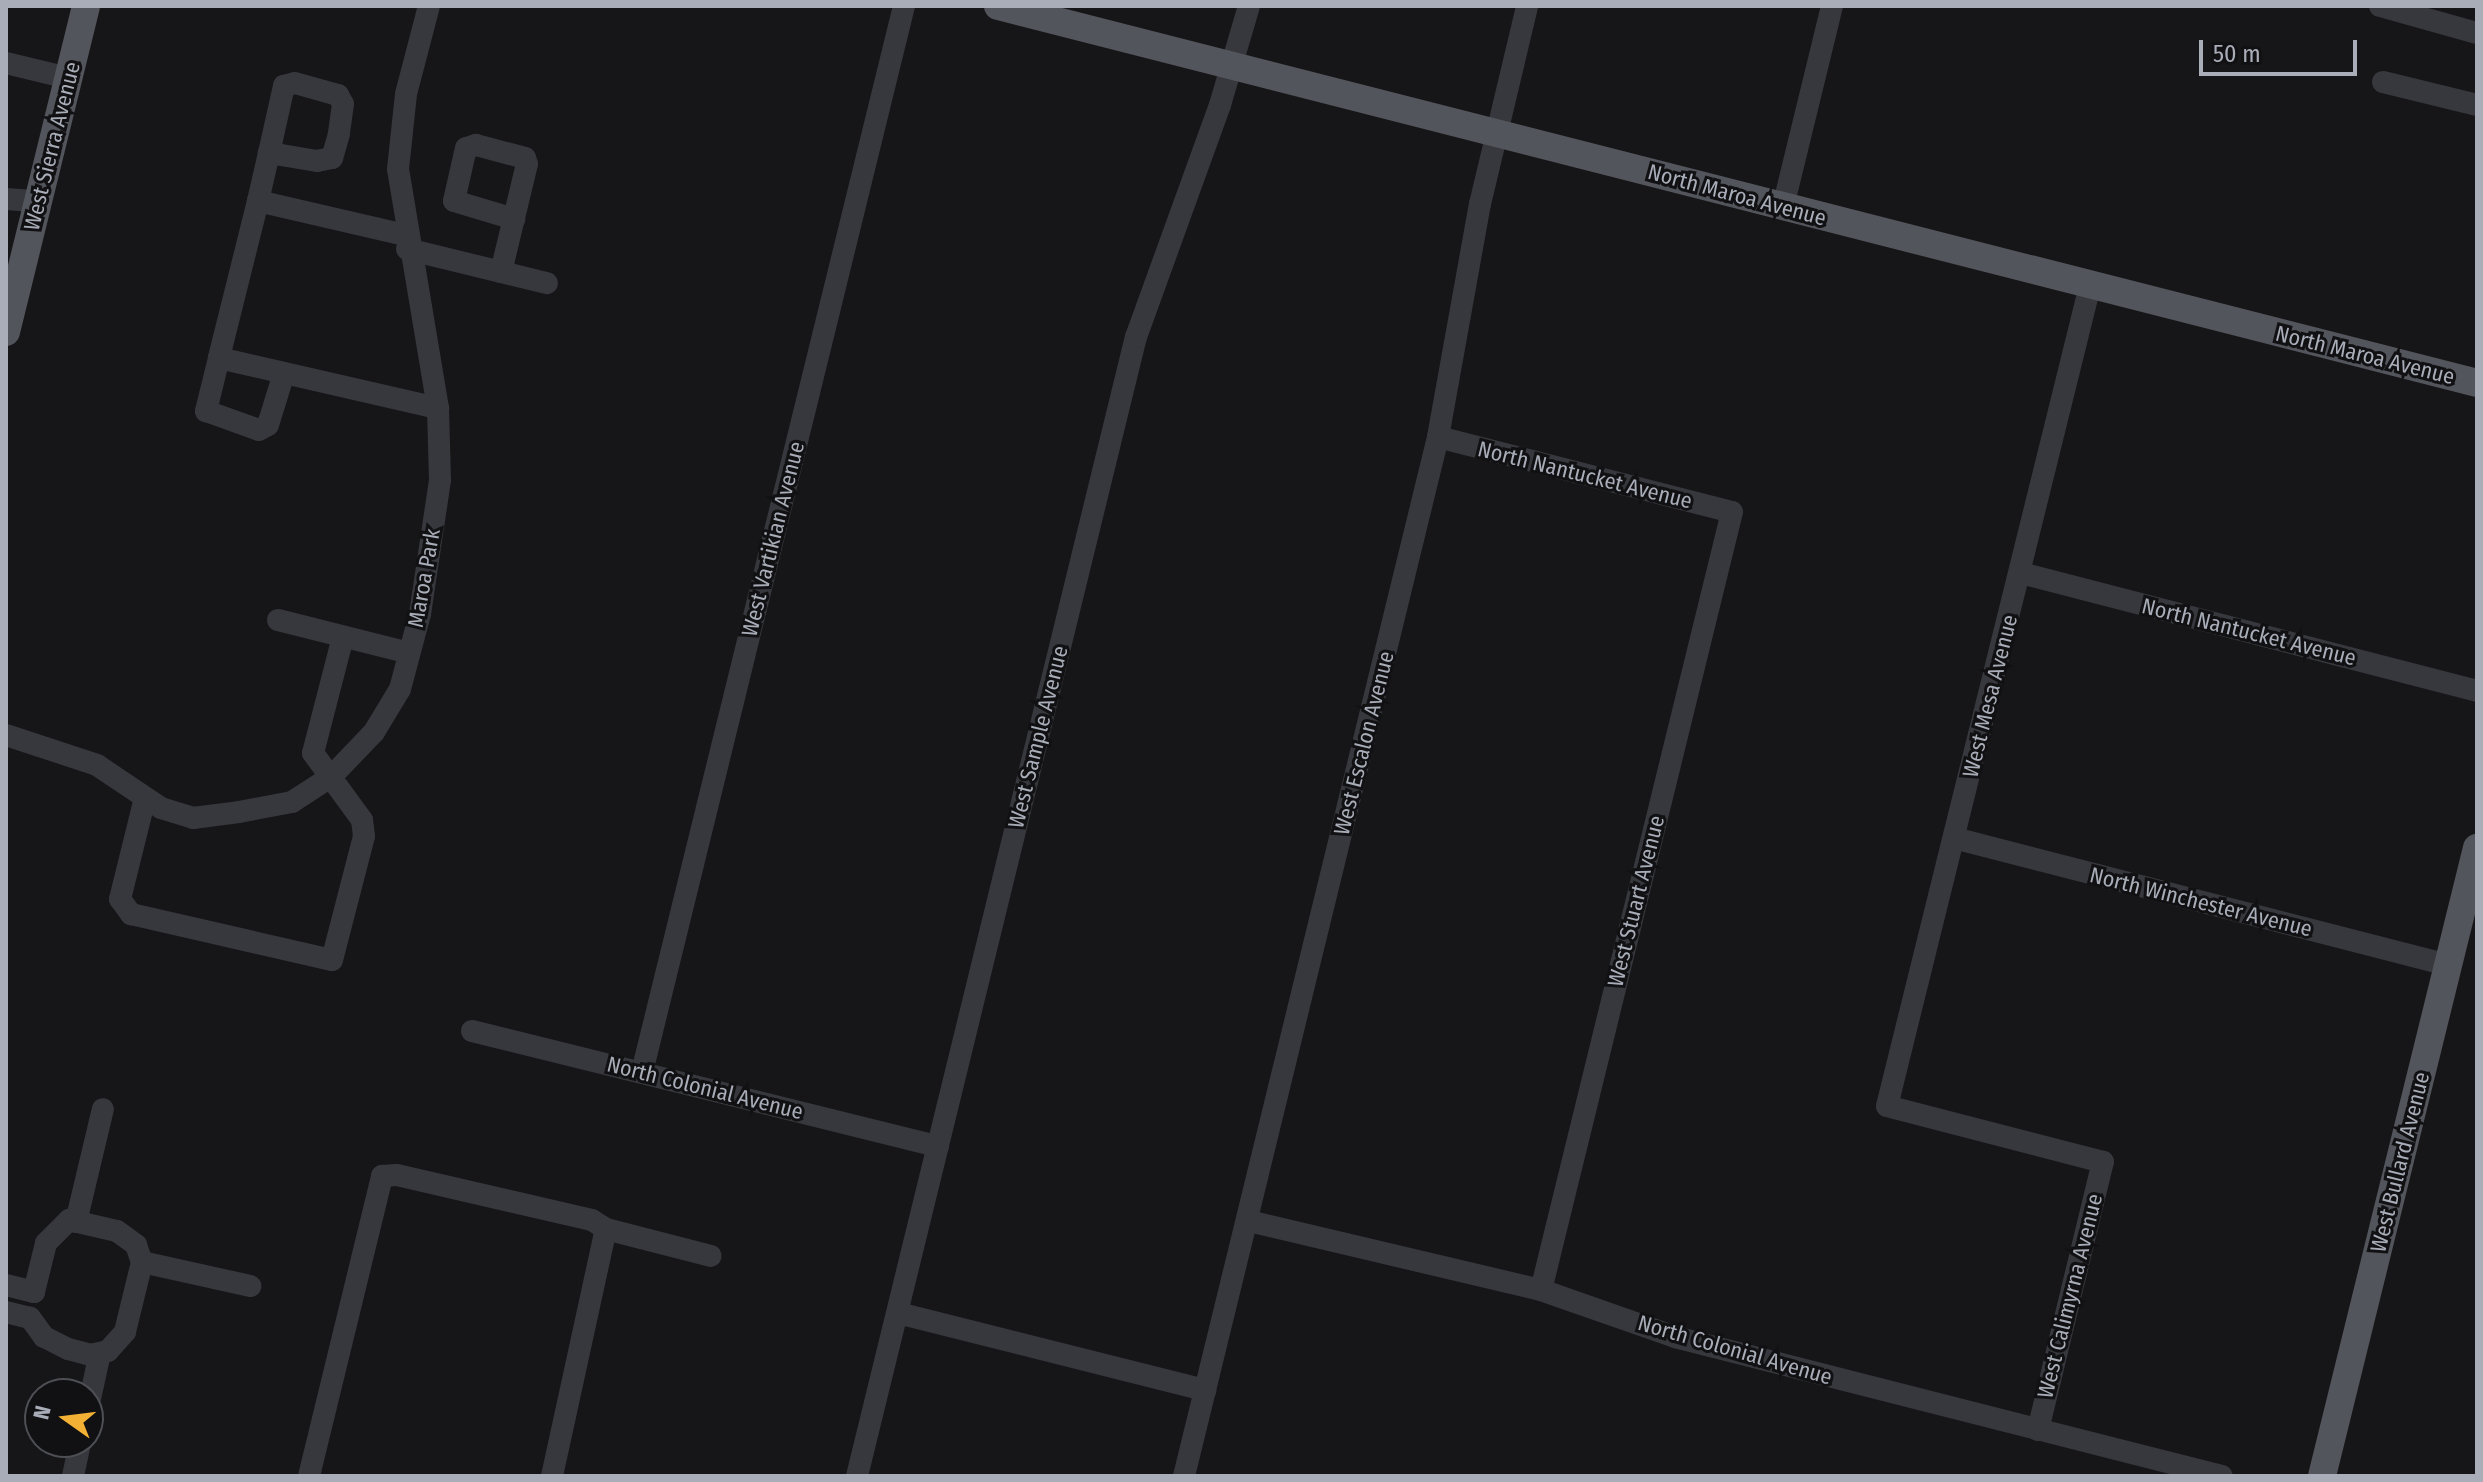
<!DOCTYPE html>
<style>
body{margin:0}
#map{position:relative;width:2483px;height:1482px;overflow:hidden;background:#161618;font-family:"Fira Sans Condensed",sans-serif}
div>[style]{position:absolute}
.minor>*{height:22px;margin:-11px;padding:0 11px;transform-origin:11px;border-radius:11px;background:#37383d}
.major>*{height:28px;margin:-14px;padding:0 14px;transform-origin:14px;border-radius:14px;background:#53555c}
span{translate:-50% -50%;white-space:nowrap;text-align:center;line-height:1.15;-webkit-text-stroke:6px #111113;paint-order:stroke}
.street-label{font-size:22px;color:#a8adb8}
.frame{position:absolute;inset:0;border:8px solid #a8adb8;pointer-events:none}
.north{position:absolute;left:24px;top:1378px;width:80px;height:80px;box-sizing:border-box;background:#111113;border:2px solid #4d4f55;border-radius:50%;rotate:284deg;font-size:22px;font-weight:700;line-height:32px;text-align:center;color:#a8adb8}
.north::after{content:'';display:block;margin:auto;width:28px;height:36px;background:#f2b134;clip-path:polygon(50% 0,100% 100%,50% 72%,0 100%)}
.scale{position:absolute;left:2199px;top:40px;width:158px;height:36px;box-sizing:border-box;border:4px solid #a8adb8;border-top:0;padding-left:10px;font-size:24px;line-height:28px;white-space:nowrap;color:#a8adb8;-webkit-text-stroke:6px #111113;paint-order:stroke}
</style>
<div id="map">
<div class="minor">
<i style="left:2380px;top:6px;width:101px;rotate:15.6deg"></i>
<i style="left:6px;top:63px;width:64px;rotate:13.6deg"></i>
<i style="left:2383px;top:82px;width:97px;rotate:13.7deg"></i>
<i style="left:6px;top:199px;width:32px;rotate:4deg"></i>
<i style="left:258px;top:201px;width:49px;rotate:-77.1deg"></i>
<i style="left:269px;top:153px;width:69px;rotate:-77.4deg"></i>
<i style="left:284px;top:86px;width:11px;rotate:-15deg"></i>
<i style="left:295px;top:83px;width:45px;rotate:15.6deg"></i>
<i style="left:338px;top:95px;width:10px;rotate:61deg"></i>
<i style="left:343px;top:104px;width:30px;rotate:98deg"></i>
<i style="left:339px;top:134px;width:25px;rotate:106deg"></i>
<i style="left:332px;top:158px;width:15px;rotate:169deg"></i>
<i style="left:317px;top:161px;width:49px;rotate:-170.5deg"></i>
<i style="left:1783px;top:207px;width:207px;rotate:-76.3deg"></i>
<i style="left:405px;top:235px;width:151px;rotate:-167deg"></i>
<i style="left:258px;top:201px;width:162px;rotate:104deg"></i>
<i style="left:219px;top:358px;width:225px;rotate:12.9deg"></i>
<i style="left:407px;top:249px;width:144px;rotate:13.7deg"></i>
<i style="left:501px;top:272px;width:111px;rotate:-76.5deg"></i>
<i style="left:527px;top:164px;width:6px;rotate:-108deg"></i>
<i style="left:525px;top:158px;width:51px;rotate:-165.1deg"></i>
<i style="left:476px;top:145px;width:10px;rotate:163deg"></i>
<i style="left:466px;top:148px;width:54px;rotate:102.8deg"></i>
<i style="left:454px;top:201px;width:63px;rotate:16.7deg"></i>
<i style="left:219px;top:358px;width:55px;rotate:103.8deg"></i>
<i style="left:206px;top:411px;width:56px;rotate:19.7deg"></i>
<i style="left:259px;top:430px;width:10px;rotate:-29deg"></i>
<i style="left:268px;top:425px;width:54px;rotate:-72.9deg"></i>
<i style="left:1438px;top:437px;width:303px;rotate:14.3deg"></i>
<i style="left:1732px;top:512px;width:801px;rotate:103.79deg"></i>
<i style="left:2021px;top:573px;width:471px;rotate:14.5deg"></i>
<i style="left:278px;top:620px;width:135px;rotate:14.1deg"></i>
<i style="left:6px;top:735px;width:96px;rotate:18.2deg"></i>
<i style="left:97px;top:765px;width:77px;rotate:33.9deg"></i>
<i style="left:161px;top:808px;width:34px;rotate:17deg"></i>
<i style="left:193px;top:818px;width:46px;rotate:-7.4deg"></i>
<i style="left:239px;top:812px;width:54px;rotate:-10.7deg"></i>
<i style="left:292px;top:802px;width:48px;rotate:-33deg"></i>
<i style="left:332px;top:776px;width:61px;rotate:-46.3deg"></i>
<i style="left:374px;top:732px;width:50px;rotate:-58.8deg"></i>
<i style="left:400px;top:689px;width:78px;rotate:-75.1deg"></i>
<i style="left:420px;top:614px;width:135px;rotate:-81.5deg"></i>
<i style="left:440px;top:480px;width:72px;rotate:-91.6deg"></i>
<i style="left:438px;top:408px;width:242px;rotate:-99.5deg"></i>
<i style="left:398px;top:169px;width:75px;rotate:-83.9deg"></i>
<i style="left:406px;top:94px;width:91px;rotate:-75.4deg"></i>
<i style="left:145px;top:798px;width:104px;rotate:103.9deg"></i>
<i style="left:120px;top:899px;width:19px;rotate:54deg"></i>
<i style="left:131px;top:914px;width:206px;rotate:12.9deg"></i>
<i style="left:332px;top:960px;width:128px;rotate:-75.5deg"></i>
<i style="left:364px;top:836px;width:16px;rotate:-97deg"></i>
<i style="left:362px;top:820px;width:83px;rotate:-126.2deg"></i>
<i style="left:313px;top:753px;width:120px;rotate:-75.5deg"></i>
<i style="left:1954px;top:838px;width:510px;rotate:14.42deg"></i>
<i style="left:472px;top:1031px;width:480px;rotate:13.9deg"></i>
<i style="left:642px;top:1072px;width:1098px;rotate:-76.19deg"></i>
<i style="left:1249px;top:1221px;width:300px;rotate:13.3deg"></i>
<i style="left:1541px;top:1290px;width:142px;rotate:19.3deg"></i>
<i style="left:1675px;top:1337px;width:564px;rotate:14.26deg"></i>
<i style="left:76px;top:1222px;width:116px;rotate:-76.6deg"></i>
<i style="left:142px;top:1262px;width:111px;rotate:12.5deg"></i>
<i style="left:6px;top:1285px;width:29px;rotate:14deg"></i>
<i style="left:34px;top:1292px;width:50px;rotate:-76.2deg"></i>
<i style="left:46px;top:1243px;width:33px;rotate:-45deg"></i>
<i style="left:69px;top:1220px;width:49px;rotate:12.9deg"></i>
<i style="left:117px;top:1231px;width:24px;rotate:36deg"></i>
<i style="left:136px;top:1245px;width:18px;rotate:71deg"></i>
<i style="left:142px;top:1262px;width:72px;rotate:103.7deg"></i>
<i style="left:125px;top:1332px;width:25px;rotate:132deg"></i>
<i style="left:108px;top:1351px;width:17px;rotate:167deg"></i>
<i style="left:91px;top:1355px;width:24px;rotate:-165deg"></i>
<i style="left:68px;top:1349px;width:27px;rotate:-153deg"></i>
<i style="left:44px;top:1337px;width:24px;rotate:-126deg"></i>
<i style="left:30px;top:1318px;width:25px;rotate:-166deg"></i>
<i style="left:898px;top:1313px;width:317px;rotate:14.1deg"></i>
<i style="left:88px;top:1408px;width:56px;rotate:-77.7deg"></i>
<i style="left:2038px;top:1430px;width:276px;rotate:-76.4deg"></i>
<i style="left:2103px;top:1162px;width:223px;rotate:-165.5deg"></i>
<i style="left:1887px;top:1106px;width:845px;rotate:-76.1deg"></i>
<i style="left:73px;top:1476px;width:35px;rotate:-78deg"></i>
<i style="left:309px;top:1476px;width:309px;rotate:-76.3deg"></i>
<i style="left:382px;top:1176px;width:15px;rotate:-4deg"></i>
<i style="left:397px;top:1175px;width:200px;rotate:13deg"></i>
<i style="left:592px;top:1220px;width:17px;rotate:33deg"></i>
<i style="left:606px;top:1229px;width:108px;rotate:14.4deg"></i>
<i style="left:552px;top:1476px;width:253px;rotate:-77.7deg"></i>
<i style="left:857px;top:1476px;width:1173px;rotate:-76.24deg"></i>
<i style="left:1136px;top:337px;width:247px;rotate:-70.1deg"></i>
<i style="left:1220px;top:105px;width:103px;rotate:-73.7deg"></i>
<i style="left:1184px;top:1476px;width:1070px;rotate:-76.26deg"></i>
<i style="left:1438px;top:437px;width:237px;rotate:-79.8deg"></i>
<i style="left:1480px;top:204px;width:204px;rotate:-76.6deg"></i>
</div>
<div class="major">
<i style="left:998px;top:6px;width:1526px;rotate:14.3deg"></i>
<i style="left:6px;top:332px;width:336px;rotate:-76.2deg"></i>
<i style="left:2322px;top:1476px;width:647px;rotate:-76.14deg"></i>
</div>
<div class="street-label">
<span style="left:52px;top:146px;rotate:-76deg">West Sierra Avenue</span>
<span style="left:1737px;top:195px;rotate:15deg">North Maroa Avenue</span>
<span style="left:2365px;top:355px;rotate:14deg">North Maroa Avenue</span>
<span style="left:1585px;top:475px;rotate:14deg">North Nantucket Avenue</span>
<span style="left:773px;top:539px;rotate:-76deg">West Vartikian Avenue</span>
<span style="left:424px;top:578px;rotate:-80deg">Maroa Park</span>
<span style="left:2249px;top:632px;rotate:14deg">North Nantucket Avenue</span>
<span style="left:1990px;top:696px;rotate:-76deg">West Mesa Avenue</span>
<span style="left:1038px;top:737px;rotate:-76deg">West Sample Avenue</span>
<span style="left:1364px;top:743px;rotate:-76deg">West Escalon Avenue</span>
<span style="left:1636px;top:901px;rotate:-76deg">West Stuart Avenue</span>
<span style="left:2201px;top:902px;rotate:14deg">North Winchester Avenue</span>
<span style="left:705px;top:1088px;rotate:14deg">North Colonial Avenue</span>
<span style="left:2400px;top:1162px;rotate:-76deg">West Bullard Avenue</span>
<span style="left:2070px;top:1296px;rotate:-76deg">West Calimyrna Avenue</span>
<span style="left:1735px;top:1350px;rotate:16deg">North Colonial Avenue</span>
</div>
<div class="frame"></div>
<div class="north">N</div>
<div class="scale">50 m</div>
</div>
